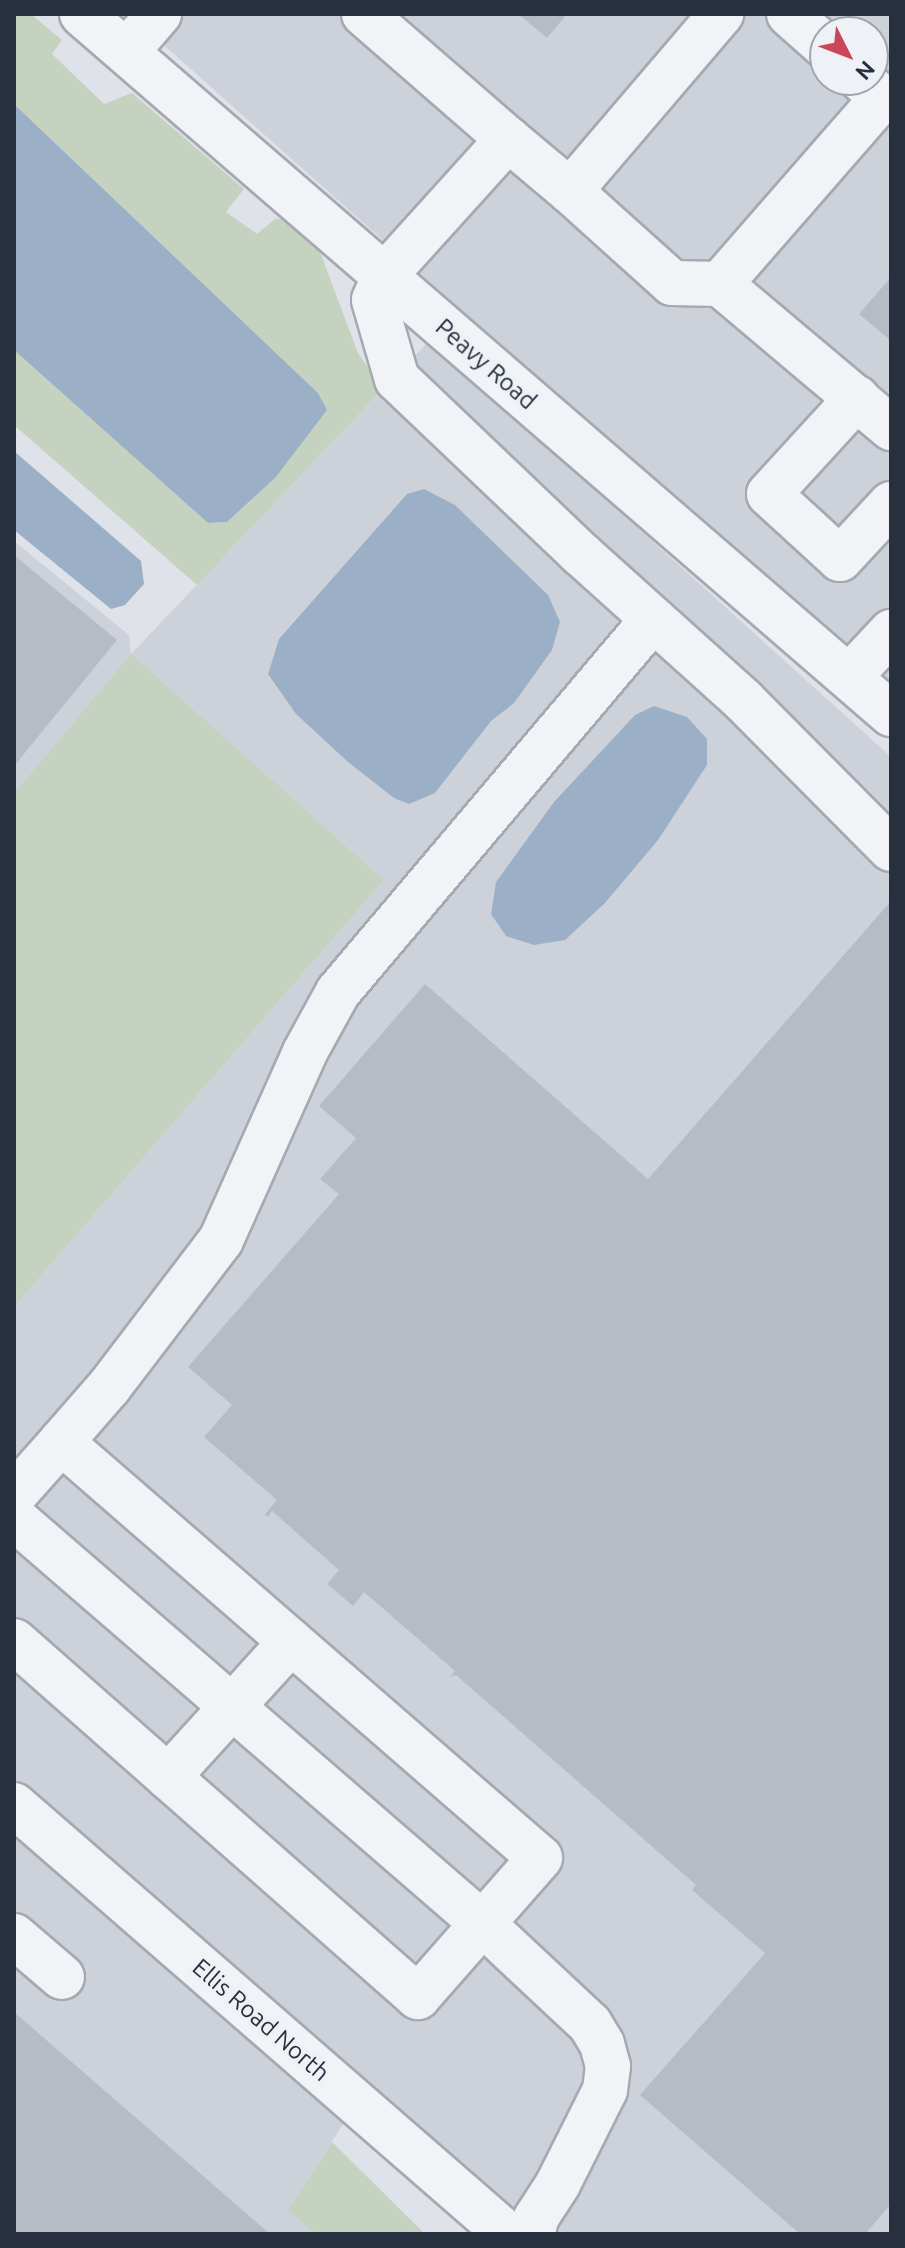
<!DOCTYPE html>
<style>
body{margin:0}
#map{position:relative;width:905px;height:2248px;overflow:hidden;background:#dfe2e8;font-family:Ubuntu,sans-serif}
div>[style]{position:absolute}
.built>*{inset:0;background:#cdd2da}
.green>*{inset:0;background:#c5d2c0}
.water>*{inset:0;background:#9bb0c7}
.building>*{inset:0;background:#b6bcc5}
.roads{filter:drop-shadow(2px 0 #a4a9b2) drop-shadow(-2px 0 #a4a9b2) drop-shadow(0 2px #a4a9b2) drop-shadow(0 -2px #a4a9b2)}
.minor>*{height:44px;margin:-22px;padding:0 22px;transform-origin:22px;border-radius:22px;background:#f2f3f6}
span{translate:-50% -50%;white-space:nowrap;text-align:center;line-height:1.15;-webkit-text-stroke:8px #eef1f6;paint-order:stroke}
.street-label{font-size:24px;color:#28303f}
.frame{position:absolute;inset:0;border:16px solid #28303f;pointer-events:none}
.north{position:absolute;left:809px;top:16px;width:80px;height:80px;box-sizing:border-box;background:#eef1f6;border:2px solid #9fa4ad;border-radius:50%;rotate:132deg;font-size:22px;font-weight:700;line-height:32px;text-align:center;color:#28303f}
.north::after{content:'';display:block;margin:auto;width:28px;height:36px;background:#ca475a;clip-path:polygon(50% 0,100% 100%,50% 72%,0 100%)}
</style>
<div id="map">
<div class="built">
<i style="clip-path:polygon(evenodd,129px 14px,891px 14px,891px 693px,129px 14px,825px 32px,873px 32px,873px 80px,825px 80px,825px 32px)"></i>
<i style="clip-path:polygon(430px 340px,891px 757px,891px 2234px,535px 2234px,14px 1781px,14px 1307px,384px 880px,131px 655px,14px 793px,14px 541px,129px 635px,131px 654px)"></i>
<i style="clip-path:polygon(14px 1831px,346px 2119px,289px 2210px,315px 2234px,14px 2234px)"></i>
</div>
<div class="green">
<i style="clip-path:polygon(14px 14px,31px 14px,62px 40px,52px 54px,104px 104px,132px 93px,244px 189px,226px 212px,257px 234px,275px 219px,286px 219px,320px 252px,358px 353px,383px 389px,197px 585px,14px 425px,14px 350px,208px 523px,227px 522px,275px 478px,318px 393px,14px 104px)"></i>
<i style="clip-path:polygon(131px 654px,384px 880px,14px 1307px,14px 793px)"></i>
<i style="clip-path:polygon(332px 2142px,420px 2229px,424px 2234px,315px 2234px,288px 2210px)"></i>
</div>
<div class="water">
<i style="clip-path:polygon(14px 104px,318px 393px,327px 410px,275px 478px,227px 522px,208px 523px,14px 350px)"></i>
<i style="clip-path:polygon(14px 451px,141px 561px,144px 584px,125px 605px,111px 609px,14px 530px)"></i>
<i style="clip-path:polygon(424px 489px,455px 505px,548px 595px,560px 622px,552px 650px,514px 703px,491px 721px,435px 793px,409px 804px,394px 798px,348px 762px,296px 714px,268px 674px,279px 639px,407px 494px)"></i>
<i style="clip-path:polygon(654px 706px,687px 717px,707px 739px,707px 765px,658px 840px,604px 904px,565px 940px,534px 945px,506px 936px,491px 914px,496px 882px,554px 802px,635px 715px)"></i>
</div>
<div class="building">
<i style="clip-path:polygon(518px 14px,567px 14px,547px 38px)"></i>
<i style="clip-path:polygon(891px 277px,891px 341px,859px 314px)"></i>
<i style="clip-path:polygon(14px 555px,117px 640px,14px 766px)"></i>
<i style="clip-path:polygon(891px 901px,891px 2204px,865px 2234px,800px 2234px,640px 2095px,765px 1953px,692px 1890px,696px 1885px,456px 1675px,450px 1677px,455px 1671px,364px 1592px,353px 1606px,327px 1584px,339px 1570px,272px 1511px,268px 1517px,265px 1514px,277px 1500px,204px 1437px,232px 1405px,188px 1367px,339px 1194px,320px 1179px,356px 1138px,319px 1106px,425px 984px,648px 1179px)"></i>
<i style="clip-path:polygon(14px 2012px,270px 2234px,14px 2234px)"></i>
</div>
<div class="roads">
<div class="minor">
<i style="left:82px;top:14px;width:1070px;rotate:40.87deg"></i>
<i style="left:364px;top:14px;width:191px;rotate:41deg"></i>
<i style="left:508px;top:139px;width:183px;rotate:132.1deg"></i>
<i style="left:385px;top:275px;width:27px;rotate:114deg"></i>
<i style="left:374px;top:300px;width:82px;rotate:73.8deg"></i>
<i style="left:397px;top:379px;width:255px;rotate:43.6deg"></i>
<i style="left:582px;top:555px;width:217px;rotate:42deg"></i>
<i style="left:743px;top:700px;width:210px;rotate:45.2deg"></i>
<i style="left:789px;top:14px;width:48px;rotate:41.6deg"></i>
<i style="left:127px;top:51px;width:49px;rotate:-49.1deg"></i>
<i style="left:508px;top:139px;width:81px;rotate:40deg"></i>
<i style="left:570px;top:191px;width:233px;rotate:-49.5deg"></i>
<i style="left:570px;top:191px;width:137px;rotate:42deg"></i>
<i style="left:672px;top:283px;width:48px;rotate:1.2deg"></i>
<i style="left:720px;top:284px;width:224px;rotate:40.1deg"></i>
<i style="left:720px;top:284px;width:247px;rotate:-48.9deg"></i>
<i style="left:882px;top:98px;width:27px;rotate:-138deg"></i>
<i style="left:857px;top:398px;width:130px;rotate:132.5deg"></i>
<i style="left:769px;top:494px;width:96px;rotate:42.5deg"></i>
<i style="left:840px;top:559px;width:75px;rotate:-47.2deg"></i>
<i style="left:849px;top:677px;width:62px;rotate:-47deg"></i>
<i style="left:61px;top:1442px;width:73px;rotate:-48.9deg"></i>
<i style="left:109px;top:1387px;width:185px;rotate:-52.7deg"></i>
<i style="left:221px;top:1240px;width:206px;rotate:-65.9deg"></i>
<i style="left:305px;top:1052px;width:68px;rotate:-61.2deg"></i>
<i style="left:338px;top:992px;width:488px;rotate:-49.8deg"></i>
<i style="left:14px;top:1495px;width:71px;rotate:-48.4deg"></i>
<i style="left:61px;top:1442px;width:634px;rotate:40.97deg"></i>
<i style="left:540px;top:1858px;width:185px;rotate:131.3deg"></i>
<i style="left:418px;top:1997px;width:538px;rotate:-138.61deg"></i>
<i style="left:14px;top:1518px;width:620px;rotate:40.88deg"></i>
<i style="left:483px;top:1924px;width:146px;rotate:43.1deg"></i>
<i style="left:590px;top:2024px;width:23px;rotate:59deg"></i>
<i style="left:602px;top:2044px;width:23px;rotate:75deg"></i>
<i style="left:608px;top:2066px;width:24px;rotate:97deg"></i>
<i style="left:605px;top:2090px;width:105px;rotate:116.6deg"></i>
<i style="left:558px;top:2184px;width:40px;rotate:122.9deg"></i>
<i style="left:536px;top:2218px;width:16px;rotate:101deg"></i>
<i style="left:168px;top:1777px;width:183px;rotate:-47.7deg"></i>
<i style="left:14px;top:1805px;width:654px;rotate:41.03deg"></i>
<i style="left:14px;top:1936px;width:63px;rotate:40.5deg"></i>
</div>
</div>
<div class="street-label">
<span style="left:486px;top:364px;rotate:41deg">Peavy Road</span>
<span style="left:261px;top:2020px;rotate:41deg">Ellis Road North</span>
</div>
<div class="frame"></div>
<div class="north">N</div>
</div>
